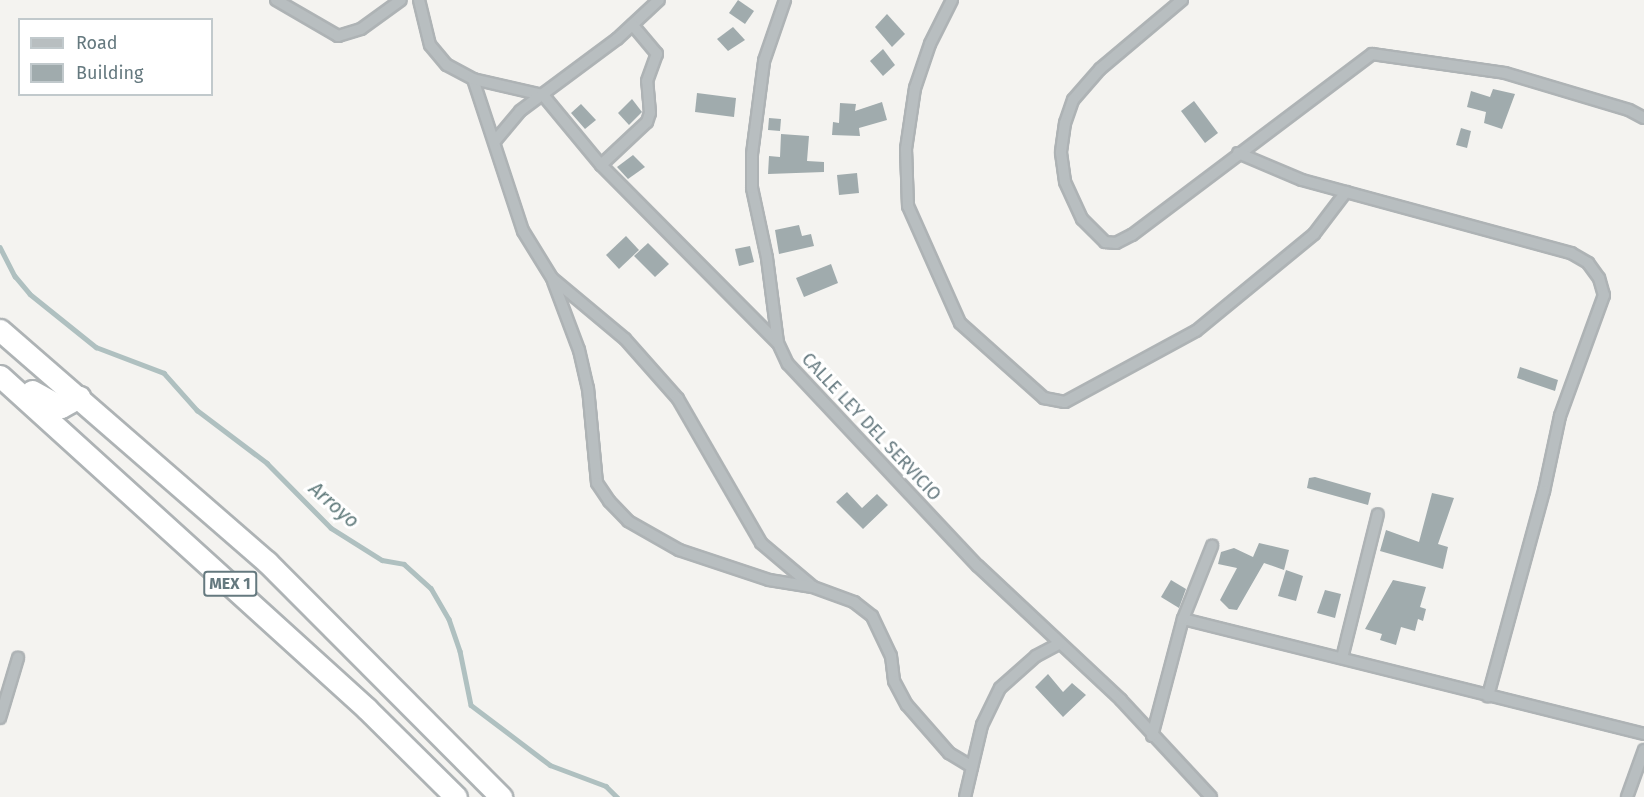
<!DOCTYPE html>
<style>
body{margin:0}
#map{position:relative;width:1644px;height:797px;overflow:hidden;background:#f4f3f0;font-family:"Fira Sans",sans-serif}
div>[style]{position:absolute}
.stream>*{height:4.5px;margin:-2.25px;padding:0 2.25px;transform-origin:2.25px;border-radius:2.25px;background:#afc0c0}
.building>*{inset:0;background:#a0abad}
.roads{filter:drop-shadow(2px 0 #aeb3b5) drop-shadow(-2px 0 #aeb3b5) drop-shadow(0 2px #aeb3b5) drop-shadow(0 -2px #aeb3b5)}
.minor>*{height:10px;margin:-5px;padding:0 5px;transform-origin:5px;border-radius:5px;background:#b8bec0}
.highway>*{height:21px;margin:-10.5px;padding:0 10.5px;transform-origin:10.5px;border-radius:10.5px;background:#fff}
span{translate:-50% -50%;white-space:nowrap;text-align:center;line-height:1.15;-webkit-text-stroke:6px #fff;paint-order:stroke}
.shield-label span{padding:2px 4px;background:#fff;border:2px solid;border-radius:4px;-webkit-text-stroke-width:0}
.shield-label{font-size:16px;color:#65797f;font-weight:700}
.street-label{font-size:18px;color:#65797f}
.water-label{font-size:20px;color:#617b7c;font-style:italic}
.legend{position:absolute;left:18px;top:18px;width:195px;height:78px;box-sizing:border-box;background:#fff;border:2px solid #c1c9cc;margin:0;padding:8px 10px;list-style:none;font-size:18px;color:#65797f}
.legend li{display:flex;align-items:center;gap:12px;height:30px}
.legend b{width:30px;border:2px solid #c1c9cc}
</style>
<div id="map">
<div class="stream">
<i style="left:0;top:247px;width:33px;rotate:63deg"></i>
<i style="left:15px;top:276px;width:23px;rotate:50deg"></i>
<i style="left:30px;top:294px;width:85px;rotate:38.8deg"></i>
<i style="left:96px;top:347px;width:73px;rotate:20.9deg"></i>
<i style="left:164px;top:373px;width:50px;rotate:48.3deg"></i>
<i style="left:197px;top:410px;width:88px;rotate:37.1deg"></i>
<i style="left:267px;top:463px;width:91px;rotate:45.4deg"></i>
<i style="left:331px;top:528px;width:60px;rotate:32.1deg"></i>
<i style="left:382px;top:560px;width:22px;rotate:10deg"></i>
<i style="left:404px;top:564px;width:36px;rotate:42deg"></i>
<i style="left:431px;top:588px;width:36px;rotate:60deg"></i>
<i style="left:449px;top:619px;width:34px;rotate:71deg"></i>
<i style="left:460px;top:651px;width:55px;rotate:78.5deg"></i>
<i style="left:471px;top:705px;width:99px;rotate:37.2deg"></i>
<i style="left:550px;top:765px;width:60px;rotate:20.6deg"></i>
<i style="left:606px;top:786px;width:16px;rotate:45deg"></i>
</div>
<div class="building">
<i style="clip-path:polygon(738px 0,754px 11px,745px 24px,729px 13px)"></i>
<i style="clip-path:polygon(887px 14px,905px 34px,892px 47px,875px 27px)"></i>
<i style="clip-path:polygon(733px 27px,745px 40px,728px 51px,717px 39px)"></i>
<i style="clip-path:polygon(883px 49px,895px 65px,883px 76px,870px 61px)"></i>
<i style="clip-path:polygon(1493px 89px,1515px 94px,1502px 129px,1484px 123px,1486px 112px,1467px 107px,1471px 91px,1490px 97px)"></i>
<i style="clip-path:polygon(697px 93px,736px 98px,734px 117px,695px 112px)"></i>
<i style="clip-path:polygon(632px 99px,642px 112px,629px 125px,618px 113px)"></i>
<i style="clip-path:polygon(1194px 101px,1218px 133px,1205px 143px,1181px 111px)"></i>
<i style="clip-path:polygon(882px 102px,887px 120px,859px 128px,860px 136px,832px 135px,833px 122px,839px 123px,840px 103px,856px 104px,855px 111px)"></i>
<i style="clip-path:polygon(581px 104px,596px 120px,585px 129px,571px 113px)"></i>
<i style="clip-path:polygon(769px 118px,781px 119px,780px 131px,768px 130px)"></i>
<i style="clip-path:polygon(1461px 128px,1471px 131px,1467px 148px,1456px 145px)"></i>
<i style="clip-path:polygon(781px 134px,809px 136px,807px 161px,824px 162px,824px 172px,768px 174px,769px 156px,780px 157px)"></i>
<i style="clip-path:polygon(633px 155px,645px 167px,628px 179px,617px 167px)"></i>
<i style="clip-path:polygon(857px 173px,859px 193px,839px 195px,837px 175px)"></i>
<i style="clip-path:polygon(799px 225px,802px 236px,811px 234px,814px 246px,779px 254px,775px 230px)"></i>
<i style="clip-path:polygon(626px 236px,639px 250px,619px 269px,606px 255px)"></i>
<i style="clip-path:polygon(648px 243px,669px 264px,655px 277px,634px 256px)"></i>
<i style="clip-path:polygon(750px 246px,754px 262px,739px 266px,735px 249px)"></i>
<i style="clip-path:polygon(831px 264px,838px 283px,804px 297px,796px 278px)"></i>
<i style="clip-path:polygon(1520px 367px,1558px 380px,1555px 391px,1517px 378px)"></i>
<i style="clip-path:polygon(1315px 477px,1371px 493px,1368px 505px,1307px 488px,1309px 478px)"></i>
<i style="clip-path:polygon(847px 492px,862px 508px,877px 494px,888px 505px,863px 529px,836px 502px)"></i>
<i style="clip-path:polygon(1432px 493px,1454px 498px,1438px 544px,1448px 547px,1443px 569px,1380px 551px,1386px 530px,1419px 542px)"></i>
<i style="clip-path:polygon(1259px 543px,1289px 550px,1284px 570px,1264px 563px,1237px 610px,1229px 609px,1220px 600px,1237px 568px,1218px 564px,1221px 552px,1234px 548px,1253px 557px)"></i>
<i style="clip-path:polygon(1286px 570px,1303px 576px,1296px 601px,1278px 596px)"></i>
<i style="clip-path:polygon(1171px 580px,1186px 589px,1179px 608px,1161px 597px)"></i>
<i style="clip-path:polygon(1393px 580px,1426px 587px,1420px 607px,1426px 609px,1423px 621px,1418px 619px,1415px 631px,1401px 627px,1396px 645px,1380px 640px,1382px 634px,1365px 629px)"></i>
<i style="clip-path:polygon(1325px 590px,1341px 594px,1335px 618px,1317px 613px)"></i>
<i style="clip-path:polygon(1048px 674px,1063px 692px,1072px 683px,1086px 695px,1063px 717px,1035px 687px)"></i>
</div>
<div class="roads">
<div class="minor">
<i style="left:276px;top:0;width:72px;rotate:30.1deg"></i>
<i style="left:338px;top:36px;width:24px;rotate:-17deg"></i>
<i style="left:361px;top:29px;width:49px;rotate:-35.9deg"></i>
<i style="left:419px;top:0;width:46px;rotate:76.3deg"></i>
<i style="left:430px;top:45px;width:26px;rotate:50deg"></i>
<i style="left:447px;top:65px;width:30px;rotate:28deg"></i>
<i style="left:473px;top:79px;width:160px;rotate:71.8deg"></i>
<i style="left:523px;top:231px;width:55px;rotate:58.3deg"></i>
<i style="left:552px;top:278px;width:95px;rotate:39.9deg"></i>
<i style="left:625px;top:339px;width:80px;rotate:48.5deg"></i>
<i style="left:678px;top:399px;width:166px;rotate:60deg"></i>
<i style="left:761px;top:543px;width:68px;rotate:40.2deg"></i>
<i style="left:813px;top:587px;width:44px;rotate:20.1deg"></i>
<i style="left:854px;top:602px;width:23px;rotate:38deg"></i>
<i style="left:872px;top:616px;width:44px;rotate:64.6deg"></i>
<i style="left:891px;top:656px;width:25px;rotate:83deg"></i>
<i style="left:894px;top:681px;width:27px;rotate:62deg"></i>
<i style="left:907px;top:705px;width:64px;rotate:48.8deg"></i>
<i style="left:949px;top:753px;width:27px;rotate:31deg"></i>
<i style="left:952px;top:0;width:49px;rotate:116.6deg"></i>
<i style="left:930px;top:44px;width:46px;rotate:108.8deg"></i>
<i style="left:915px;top:88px;width:62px;rotate:98.4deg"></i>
<i style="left:906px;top:149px;width:57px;rotate:88deg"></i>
<i style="left:908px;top:206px;width:128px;rotate:66deg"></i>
<i style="left:960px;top:323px;width:113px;rotate:41.8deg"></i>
<i style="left:1044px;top:398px;width:21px;rotate:11deg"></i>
<i style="left:1065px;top:402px;width:149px;rotate:-28.5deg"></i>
<i style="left:1196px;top:331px;width:153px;rotate:-39.4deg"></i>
<i style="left:1314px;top:234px;width:53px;rotate:-52.7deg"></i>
<i style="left:1182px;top:0;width:107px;rotate:139.9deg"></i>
<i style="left:1100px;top:69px;width:41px;rotate:131.1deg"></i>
<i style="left:1073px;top:100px;width:24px;rotate:109deg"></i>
<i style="left:1065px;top:123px;width:30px;rotate:98deg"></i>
<i style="left:1061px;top:153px;width:29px;rotate:82deg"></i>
<i style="left:1065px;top:182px;width:41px;rotate:65.3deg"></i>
<i style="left:1082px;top:219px;width:33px;rotate:45deg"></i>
<i style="left:1105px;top:242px;width:11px;rotate:5deg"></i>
<i style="left:1116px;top:243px;width:18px;rotate:-27deg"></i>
<i style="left:1132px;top:235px;width:301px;rotate:-37deg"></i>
<i style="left:1372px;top:54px;width:134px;rotate:8.1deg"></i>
<i style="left:1505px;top:73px;width:129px;rotate:16.6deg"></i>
<i style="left:1629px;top:110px;width:17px;rotate:28deg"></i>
<i style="left:473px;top:79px;width:72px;rotate:12.9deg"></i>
<i style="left:543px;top:95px;width:91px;rotate:50.4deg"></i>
<i style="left:601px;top:165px;width:251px;rotate:45.2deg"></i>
<i style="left:778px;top:343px;width:23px;rotate:65deg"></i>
<i style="left:788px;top:364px;width:277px;rotate:46.8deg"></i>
<i style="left:978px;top:566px;width:196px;rotate:43.1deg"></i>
<i style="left:1121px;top:700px;width:132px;rotate:47.1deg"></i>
<i style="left:495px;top:141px;width:39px;rotate:-50deg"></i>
<i style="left:520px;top:111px;width:121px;rotate:-36.6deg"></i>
<i style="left:617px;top:39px;width:57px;rotate:-42.9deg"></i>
<i style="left:1238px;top:153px;width:69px;rotate:22.9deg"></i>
<i style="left:1302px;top:180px;width:279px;rotate:15.2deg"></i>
<i style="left:1571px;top:253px;width:20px;rotate:30deg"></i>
<i style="left:1588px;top:263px;width:19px;rotate:54deg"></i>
<i style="left:1599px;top:278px;width:18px;rotate:74deg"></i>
<i style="left:1604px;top:295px;width:129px;rotate:110deg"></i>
<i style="left:1560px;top:416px;width:77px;rotate:102deg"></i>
<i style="left:1544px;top:491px;width:213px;rotate:105.3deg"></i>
<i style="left:601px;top:165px;width:63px;rotate:-43.1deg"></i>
<i style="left:647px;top:122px;width:9px;rotate:-72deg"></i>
<i style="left:650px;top:113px;width:32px;rotate:-95deg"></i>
<i style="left:647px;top:81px;width:29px;rotate:-70deg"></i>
<i style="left:657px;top:54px;width:38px;rotate:-130deg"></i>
<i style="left:553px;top:281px;width:74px;rotate:69.4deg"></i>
<i style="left:579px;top:350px;width:39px;rotate:77deg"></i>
<i style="left:588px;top:388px;width:95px;rotate:84.6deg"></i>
<i style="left:597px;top:483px;width:22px;rotate:56deg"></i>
<i style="left:609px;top:501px;width:28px;rotate:46deg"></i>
<i style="left:628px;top:521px;width:59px;rotate:29.6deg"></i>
<i style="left:679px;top:550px;width:95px;rotate:18.4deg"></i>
<i style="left:769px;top:580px;width:44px;rotate:9.2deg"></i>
<i style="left:778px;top:343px;width:86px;rotate:-97.4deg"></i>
<i style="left:767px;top:258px;width:72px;rotate:-102.1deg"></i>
<i style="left:752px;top:188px;width:34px;rotate:-90deg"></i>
<i style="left:752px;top:154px;width:94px;rotate:-82.6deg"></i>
<i style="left:764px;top:61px;width:65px;rotate:-71deg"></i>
<i style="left:1183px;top:619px;width:475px;rotate:14deg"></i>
<i style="left:1342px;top:658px;width:148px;rotate:-76deg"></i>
<i style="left:0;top:718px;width:63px;rotate:-73.3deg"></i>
<i style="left:1152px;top:736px;width:121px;rotate:-75.2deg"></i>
<i style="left:1183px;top:619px;width:79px;rotate:-68.3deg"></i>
<i style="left:965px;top:797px;width:74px;rotate:-76.7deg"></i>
<i style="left:982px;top:725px;width:41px;rotate:-64.1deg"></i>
<i style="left:1000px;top:688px;width:48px;rotate:-41.6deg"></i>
<i style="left:1036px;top:656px;width:27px;rotate:-28deg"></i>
<i style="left:1627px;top:797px;width:50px;rotate:-70.1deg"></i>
</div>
<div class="highway">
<i style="left:0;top:330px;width:354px;rotate:41deg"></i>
<i style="left:267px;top:562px;width:332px;rotate:45.1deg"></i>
<i style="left:0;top:376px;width:496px;rotate:42.2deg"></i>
<i style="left:367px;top:709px;width:125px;rotate:44.7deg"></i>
<i style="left:32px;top:391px;width:33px;rotate:29deg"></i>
<i style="left:61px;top:407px;width:21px;rotate:-29deg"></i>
</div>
</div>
<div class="shield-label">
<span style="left:230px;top:584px">MEX 1</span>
</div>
<div class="street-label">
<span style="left:871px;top:427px;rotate:47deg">CALLE LEY DEL SERVICIO</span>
</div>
<div class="water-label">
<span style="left:334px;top:505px;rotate:41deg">Arroyo</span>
</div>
<ul class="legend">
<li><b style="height:8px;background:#b8bec0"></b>Road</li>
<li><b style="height:16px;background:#a0abad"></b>Building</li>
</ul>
</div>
